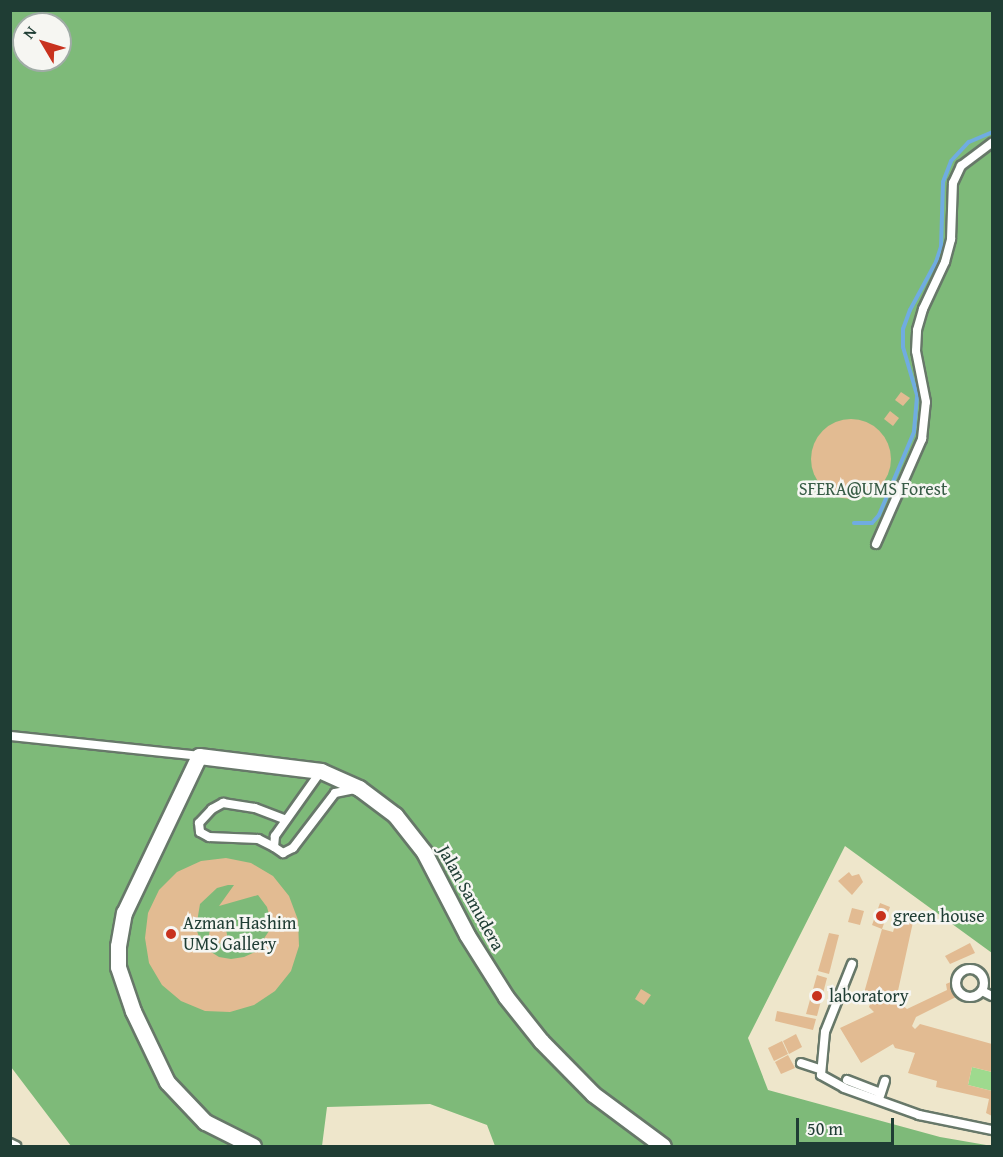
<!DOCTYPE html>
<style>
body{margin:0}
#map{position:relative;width:1003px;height:1157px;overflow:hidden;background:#eee6cb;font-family:"Gentium Book Plus",serif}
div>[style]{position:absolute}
.green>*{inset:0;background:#9eda8e}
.forest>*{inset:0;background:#7eba79}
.stream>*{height:4px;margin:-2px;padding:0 2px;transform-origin:2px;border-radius:2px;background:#70ace1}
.building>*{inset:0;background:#e2bb92}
.round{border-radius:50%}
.roads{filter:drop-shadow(2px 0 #677869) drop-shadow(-2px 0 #677869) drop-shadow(0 2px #677869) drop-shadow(0 -2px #677869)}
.lane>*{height:8px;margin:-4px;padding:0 4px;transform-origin:4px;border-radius:4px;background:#fff}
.lane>.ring{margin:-4px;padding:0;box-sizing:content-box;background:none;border:8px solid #fff;border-radius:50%}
.street>*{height:15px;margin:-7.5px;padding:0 7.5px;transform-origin:7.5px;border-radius:7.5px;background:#fff}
.dots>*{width:16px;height:16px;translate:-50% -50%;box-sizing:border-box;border:3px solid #f6f6f2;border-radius:50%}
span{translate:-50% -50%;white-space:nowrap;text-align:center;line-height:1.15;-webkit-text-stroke:5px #f6f6f2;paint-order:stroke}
.park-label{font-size:18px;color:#385c46}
.street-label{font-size:18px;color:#1f3d34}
.poi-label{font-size:18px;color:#1f3d34}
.left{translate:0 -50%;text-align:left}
.frame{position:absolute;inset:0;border:12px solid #1f3d34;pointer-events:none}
.north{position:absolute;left:12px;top:12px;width:60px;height:60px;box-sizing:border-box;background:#f6f6f2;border:2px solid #a0aca6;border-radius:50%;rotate:308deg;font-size:16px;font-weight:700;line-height:24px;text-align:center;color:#1f3d34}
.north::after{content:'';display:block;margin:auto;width:21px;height:27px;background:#c8321e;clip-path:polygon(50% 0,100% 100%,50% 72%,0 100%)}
.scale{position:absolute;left:796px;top:1118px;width:98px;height:27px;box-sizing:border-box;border:3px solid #1f3d34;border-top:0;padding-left:8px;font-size:18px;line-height:21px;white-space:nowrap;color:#1f3d34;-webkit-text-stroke:4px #f6f6f2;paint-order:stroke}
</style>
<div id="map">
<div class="green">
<i style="clip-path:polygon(972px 1067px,992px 1072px,992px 1091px,968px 1085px)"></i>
</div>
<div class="forest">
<i style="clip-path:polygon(evenodd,11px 11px,992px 11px,992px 953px,845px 846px,748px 1038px,768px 1090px,940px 1137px,992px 1146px,495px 1146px,487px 1125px,430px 1104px,327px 1107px,322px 1146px,71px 1146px,11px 1067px,11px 11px,24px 24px,60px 24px,60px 60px,24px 60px,24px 24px)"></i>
</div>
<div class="stream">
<i style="left:914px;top:431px;width:36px;rotate:-85deg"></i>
<i style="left:917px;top:395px;width:50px;rotate:-106.3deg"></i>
<i style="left:903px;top:347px;width:18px;rotate:-90deg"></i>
<i style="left:903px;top:329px;width:20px;rotate:-70deg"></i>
<i style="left:910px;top:310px;width:55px;rotate:-61.6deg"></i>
<i style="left:936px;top:262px;width:16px;rotate:-72deg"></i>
<i style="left:941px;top:247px;width:65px;rotate:-88.2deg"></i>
<i style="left:943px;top:182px;width:22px;rotate:-69deg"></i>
<i style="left:951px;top:161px;width:26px;rotate:-47deg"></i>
<i style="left:969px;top:142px;width:25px;rotate:-23deg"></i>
<i style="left:854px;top:523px;width:18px"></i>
<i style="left:872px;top:523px;width:11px;rotate:-49deg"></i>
<i style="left:879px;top:515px;width:90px;rotate:-67.1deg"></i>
</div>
<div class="building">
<i style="clip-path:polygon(901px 392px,910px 398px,903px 406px,895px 400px)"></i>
<i style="clip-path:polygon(890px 411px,899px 418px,893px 426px,884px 419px)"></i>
<i class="round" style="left:811px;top:419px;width:80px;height:80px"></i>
<i style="clip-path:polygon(evenodd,226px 858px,251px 863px,273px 876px,289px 896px,298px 920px,299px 946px,291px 971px,275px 991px,254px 1005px,230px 1012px,205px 1011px,181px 1001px,162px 985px,149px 963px,145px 938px,148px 913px,159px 890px,177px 872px,201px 861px,226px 858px,228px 885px,234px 885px,219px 906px,258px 895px,267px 907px,270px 918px,269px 931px,255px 952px,244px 957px,231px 959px,219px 957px,208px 950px,200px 940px,196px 928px,200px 904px,217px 888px,228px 885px)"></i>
<i style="clip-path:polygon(849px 872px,852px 876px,859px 874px,863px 882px,852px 895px,838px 881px)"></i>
<i style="clip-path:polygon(880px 903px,890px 907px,882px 929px,893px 932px,898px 915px,913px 922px,896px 1000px,907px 1009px,947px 990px,946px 984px,953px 981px,960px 995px,916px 1017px,912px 1026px,915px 1029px,920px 1024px,992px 1044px,992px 1072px,972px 1067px,968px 1085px,992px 1091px,992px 1116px,986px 1113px,989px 1099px,936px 1087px,937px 1081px,908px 1073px,915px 1053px,895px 1048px,893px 1044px,861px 1063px,840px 1028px,874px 1012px,869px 1007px,874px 994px,864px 993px,882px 929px,872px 925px)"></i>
<i style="clip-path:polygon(852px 908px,864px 911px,860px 925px,848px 922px)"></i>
<i class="round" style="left:209px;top:926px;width:18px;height:18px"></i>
<i style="clip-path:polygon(829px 933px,839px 935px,829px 974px,818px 971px)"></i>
<i style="clip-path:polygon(970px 943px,975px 953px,950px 964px,945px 956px)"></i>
<i style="clip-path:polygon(817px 975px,827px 978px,817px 1016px,806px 1014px)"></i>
<i style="clip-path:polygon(641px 989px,651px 995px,644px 1005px,635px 999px)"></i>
<i style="clip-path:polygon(777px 1011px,816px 1019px,813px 1030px,775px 1021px)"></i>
<i style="clip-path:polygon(796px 1034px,802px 1047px,789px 1054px,783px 1041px)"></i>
<i style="clip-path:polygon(782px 1041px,788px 1054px,774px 1061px,768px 1048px)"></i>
<i style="clip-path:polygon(788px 1055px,795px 1068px,781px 1074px,775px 1062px)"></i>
</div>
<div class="roads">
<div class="lane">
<i style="left:876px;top:544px;width:115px;rotate:-66.3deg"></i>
<i style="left:922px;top:439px;width:37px;rotate:-84deg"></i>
<i style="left:926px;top:402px;width:52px;rotate:-101.1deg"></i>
<i style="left:916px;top:351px;width:21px;rotate:-87deg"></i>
<i style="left:917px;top:330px;width:22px;rotate:-74deg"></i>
<i style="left:923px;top:309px;width:52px;rotate:-64.9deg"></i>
<i style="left:945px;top:262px;width:24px;rotate:-75deg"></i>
<i style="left:951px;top:239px;width:56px;rotate:-88deg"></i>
<i style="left:953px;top:183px;width:19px;rotate:-65deg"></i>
<i style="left:961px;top:166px;width:39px;rotate:-37deg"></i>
<i style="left:10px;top:736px;width:190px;rotate:6deg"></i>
<i style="left:321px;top:771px;width:80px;rotate:125.3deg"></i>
<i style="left:275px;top:836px;width:11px;rotate:95deg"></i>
<i style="left:274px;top:847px;width:11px;rotate:34deg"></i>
<i style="left:283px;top:853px;width:11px;rotate:-27deg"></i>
<i style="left:293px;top:848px;width:69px;rotate:-52.6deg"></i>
<i style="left:335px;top:793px;width:20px;rotate:-11deg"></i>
<i style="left:274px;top:847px;width:18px;rotate:-153deg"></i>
<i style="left:258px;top:839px;width:49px;rotate:-177.7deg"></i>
<i style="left:209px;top:837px;width:10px;rotate:-151deg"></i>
<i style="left:200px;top:832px;width:9px;rotate:-96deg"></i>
<i style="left:199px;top:823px;width:19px;rotate:-47deg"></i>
<i style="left:212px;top:809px;width:13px;rotate:-29deg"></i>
<i style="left:223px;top:803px;width:32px;rotate:9deg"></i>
<i style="left:255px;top:808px;width:33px;rotate:21deg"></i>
<i style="left:852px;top:964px;width:73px;rotate:111.7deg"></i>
<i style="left:825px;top:1032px;width:43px;rotate:95.3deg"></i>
<i style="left:821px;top:1075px;width:26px;rotate:29deg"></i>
<i style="left:844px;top:1088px;width:80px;rotate:19.8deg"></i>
<i style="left:919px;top:1115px;width:75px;rotate:11.6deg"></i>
<i class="ring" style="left:956px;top:969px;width:20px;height:20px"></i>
<i style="left:982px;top:991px;width:11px;rotate:27deg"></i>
<i style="left:801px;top:1063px;width:20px;rotate:18deg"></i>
<i style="left:847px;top:1080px;width:36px;rotate:21deg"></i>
<i style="left:880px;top:1096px;width:16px;rotate:-72deg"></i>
<i style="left:10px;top:1143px;width:7px;rotate:27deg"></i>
</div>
<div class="street">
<i style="left:253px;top:1146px;width:54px;rotate:-153.4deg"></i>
<i style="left:205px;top:1122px;width:55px;rotate:-133.5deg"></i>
<i style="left:167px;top:1082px;width:79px;rotate:-115.6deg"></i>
<i style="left:133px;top:1011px;width:46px;rotate:-108.8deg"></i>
<i style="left:118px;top:967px;width:21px;rotate:-90deg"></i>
<i style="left:118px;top:946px;width:34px;rotate:-80deg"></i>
<i style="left:124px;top:913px;width:174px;rotate:-64.5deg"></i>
<i style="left:199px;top:756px;width:123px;rotate:7deg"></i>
<i style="left:321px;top:771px;width:42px;rotate:24.1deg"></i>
<i style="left:359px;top:788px;width:45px;rotate:36.9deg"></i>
<i style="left:395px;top:815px;width:47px;rotate:51.9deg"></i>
<i style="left:424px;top:852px;width:93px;rotate:62.6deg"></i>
<i style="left:467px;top:935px;width:73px;rotate:57.8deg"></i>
<i style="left:506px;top:997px;width:56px;rotate:51.5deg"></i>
<i style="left:541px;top:1041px;width:74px;rotate:45.5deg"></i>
<i style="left:593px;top:1094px;width:87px;rotate:36.6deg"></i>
</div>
</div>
<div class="dots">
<i style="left:881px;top:916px;background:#c8321e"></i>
<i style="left:171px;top:934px;background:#c8321e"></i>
<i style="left:817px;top:996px;background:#c8321e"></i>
</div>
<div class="park-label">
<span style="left:873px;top:489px">SFERA@UMS Forest</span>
</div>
<div class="street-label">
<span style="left:471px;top:898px;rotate:61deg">Jalan Samudera</span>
</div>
<div class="poi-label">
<span class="left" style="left:893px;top:916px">green house</span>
<span class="left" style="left:183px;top:934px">Azman Hashim<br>UMS Gallery</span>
<span class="left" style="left:829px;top:996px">laboratory</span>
</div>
<div class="frame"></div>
<div class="north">N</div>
<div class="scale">50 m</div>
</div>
